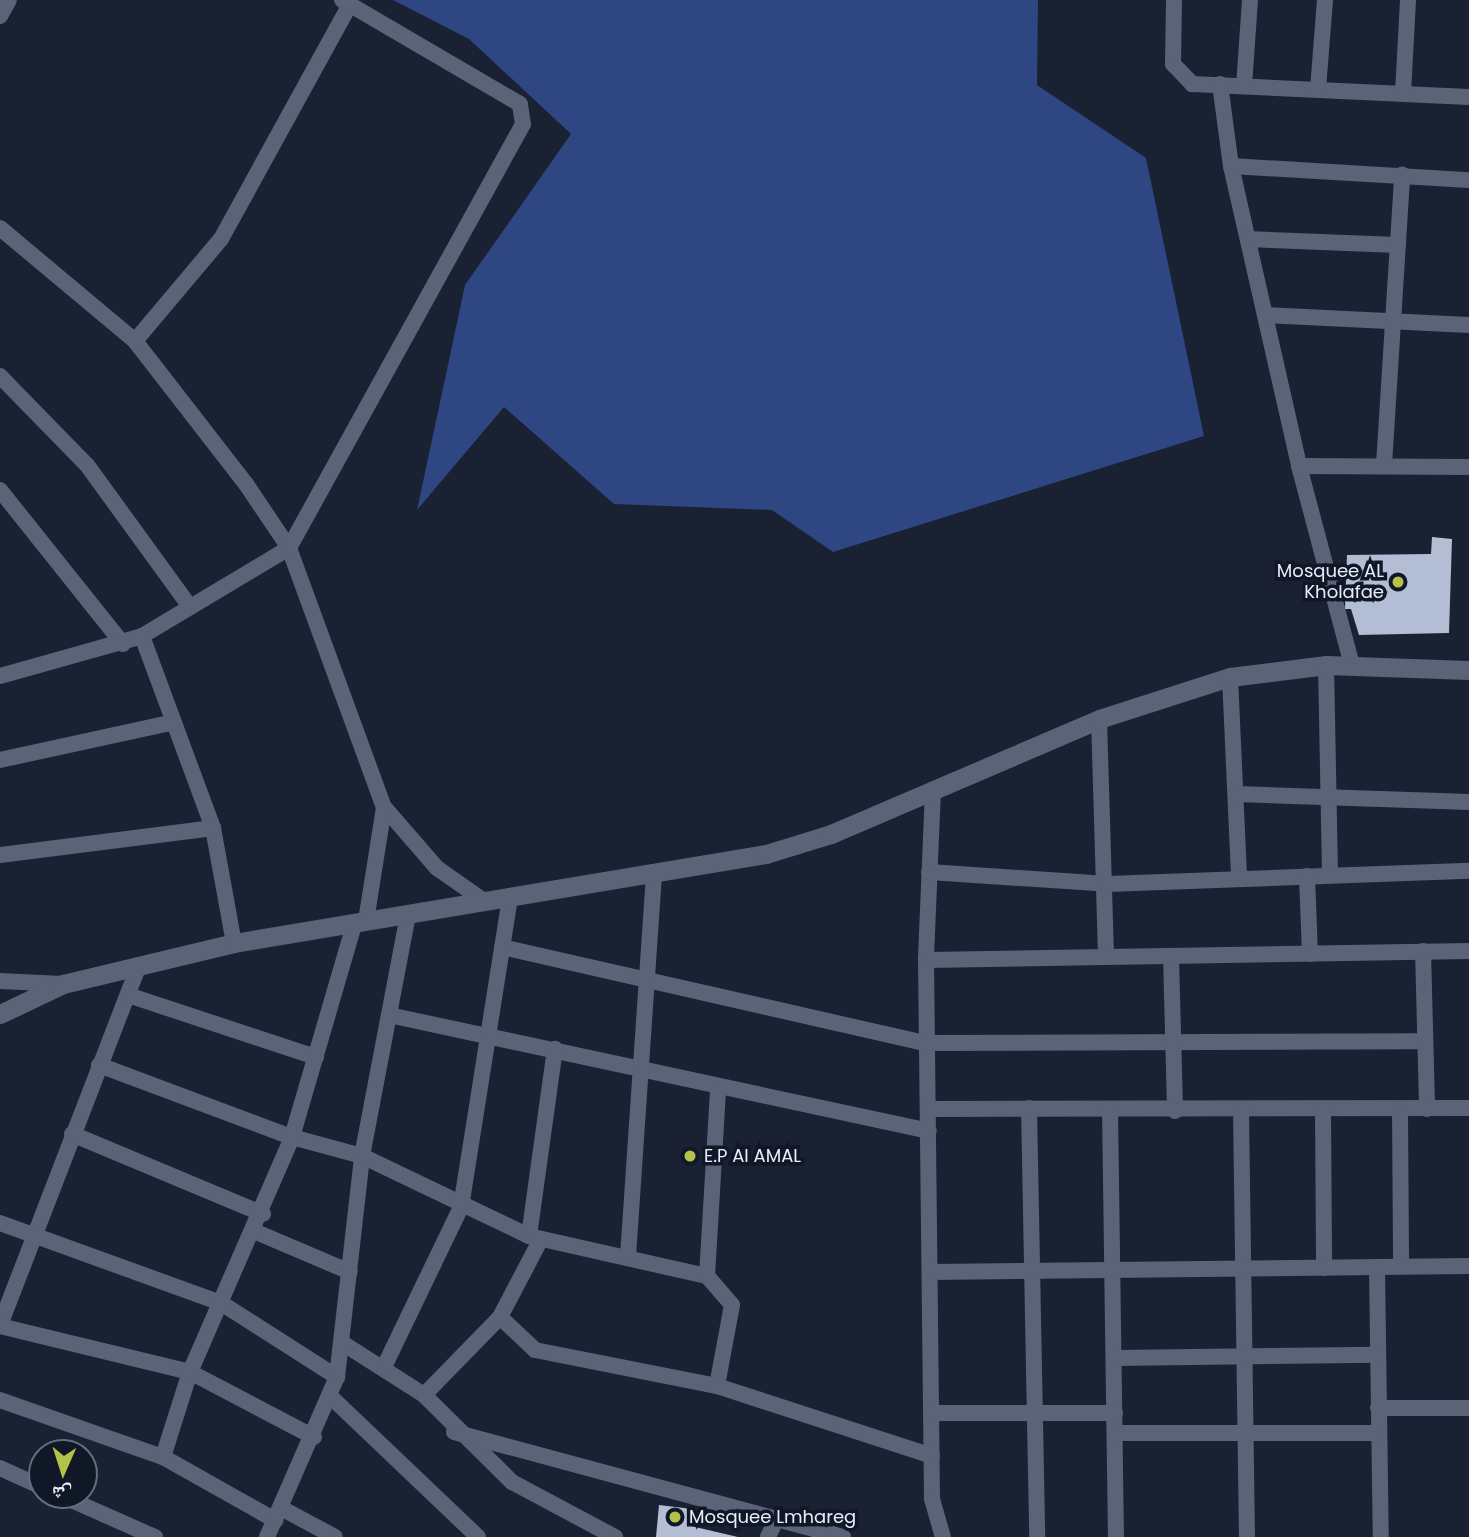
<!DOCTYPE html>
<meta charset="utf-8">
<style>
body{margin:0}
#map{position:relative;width:1469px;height:1537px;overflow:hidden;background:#192132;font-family:Poppins,"Noto Naskh Arabic",sans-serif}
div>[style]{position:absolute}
.green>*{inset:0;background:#2e4681}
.building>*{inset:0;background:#b3bed4}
.minor>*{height:16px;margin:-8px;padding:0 8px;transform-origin:8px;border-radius:8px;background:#5a6377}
.secondary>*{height:19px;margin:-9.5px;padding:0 9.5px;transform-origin:9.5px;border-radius:9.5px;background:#5a6377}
.dots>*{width:19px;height:19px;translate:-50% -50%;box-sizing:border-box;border:4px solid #101727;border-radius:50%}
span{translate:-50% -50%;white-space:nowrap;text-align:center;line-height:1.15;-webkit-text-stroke:7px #101727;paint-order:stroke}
.poi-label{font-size:18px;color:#e8edf9}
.right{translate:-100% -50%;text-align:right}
.left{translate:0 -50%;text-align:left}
.north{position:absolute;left:28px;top:1439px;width:70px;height:70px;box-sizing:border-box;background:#101727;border:2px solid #666d7b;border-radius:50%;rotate:183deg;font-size:19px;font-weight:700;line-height:28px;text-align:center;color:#e8edf9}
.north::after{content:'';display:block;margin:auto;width:24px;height:32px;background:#b4c24a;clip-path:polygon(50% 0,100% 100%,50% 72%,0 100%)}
</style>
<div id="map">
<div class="green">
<i style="clip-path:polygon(393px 0,1038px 0,1037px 85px,1146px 158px,1204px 436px,833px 552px,772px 510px,614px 504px,504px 407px,417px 510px,465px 285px,571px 134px,469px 39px)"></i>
</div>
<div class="building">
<i style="clip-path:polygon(1432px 537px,1452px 539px,1449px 633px,1359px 635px,1351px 609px,1345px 609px,1347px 555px,1431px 554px)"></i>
<i style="clip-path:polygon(659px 1505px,692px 1509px,691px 1526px,738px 1537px,656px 1537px)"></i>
</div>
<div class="minor">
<i style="left:1174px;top:0;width:64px;rotate:90.9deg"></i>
<i style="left:1173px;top:64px;width:28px;rotate:46deg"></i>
<i style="left:1192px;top:84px;width:277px;rotate:2.7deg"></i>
<i style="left:0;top:16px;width:18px;rotate:-61deg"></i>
<i style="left:1220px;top:84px;width:83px;rotate:82.4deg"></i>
<i style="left:1231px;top:166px;width:308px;rotate:77.2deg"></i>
<i style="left:1299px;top:466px;width:206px;rotate:75.1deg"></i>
<i style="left:1244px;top:86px;width:86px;rotate:-86deg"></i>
<i style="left:1318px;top:89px;width:89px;rotate:-85.5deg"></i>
<i style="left:1403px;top:93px;width:93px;rotate:-86.9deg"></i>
<i style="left:1231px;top:166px;width:238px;rotate:3.4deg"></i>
<i style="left:0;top:228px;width:176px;rotate:39.9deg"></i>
<i style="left:135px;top:341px;width:181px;rotate:52.2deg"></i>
<i style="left:246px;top:484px;width:77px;rotate:56.1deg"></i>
<i style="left:289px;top:548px;width:276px;rotate:69.9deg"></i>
<i style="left:384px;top:807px;width:81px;rotate:49deg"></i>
<i style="left:437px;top:868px;width:57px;rotate:35.1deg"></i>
<i style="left:1248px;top:239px;width:150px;rotate:2.3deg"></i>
<i style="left:1266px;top:315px;width:203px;rotate:2.8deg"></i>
<i style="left:135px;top:341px;width:133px;rotate:-49.9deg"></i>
<i style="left:221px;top:239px;width:268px;rotate:-61.2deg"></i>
<i style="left:0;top:376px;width:124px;rotate:45.7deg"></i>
<i style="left:87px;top:465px;width:175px;rotate:54deg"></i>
<i style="left:1384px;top:465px;width:291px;rotate:-86.4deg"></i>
<i style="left:1299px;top:466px;width:170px;rotate:0.3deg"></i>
<i style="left:0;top:490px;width:197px;rotate:51.4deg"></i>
<i style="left:142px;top:636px;width:205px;rotate:69.7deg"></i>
<i style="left:213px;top:828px;width:117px;rotate:79.7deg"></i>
<i style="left:1326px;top:665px;width:210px;rotate:88.9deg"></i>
<i style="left:0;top:676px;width:148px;rotate:-15.7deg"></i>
<i style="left:142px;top:636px;width:171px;rotate:-30.9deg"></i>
<i style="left:289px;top:548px;width:484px;rotate:-61.1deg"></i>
<i style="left:523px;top:124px;width:20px;rotate:-99deg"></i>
<i style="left:520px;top:104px;width:206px;rotate:-149.7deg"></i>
<i style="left:1230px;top:677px;width:201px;rotate:87.4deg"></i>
<i style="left:1099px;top:719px;width:238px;rotate:88.3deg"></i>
<i style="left:0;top:760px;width:178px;rotate:-12.3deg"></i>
<i style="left:933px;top:790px;width:170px;rotate:92.4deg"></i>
<i style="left:926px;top:960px;width:539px;rotate:89.36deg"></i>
<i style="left:932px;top:1499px;width:40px;rotate:74deg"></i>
<i style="left:1237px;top:794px;width:232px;rotate:2deg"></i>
<i style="left:0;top:855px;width:215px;rotate:-7.2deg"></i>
<i style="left:929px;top:872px;width:179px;rotate:3.8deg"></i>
<i style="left:1108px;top:884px;width:361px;rotate:-2.1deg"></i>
<i style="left:1307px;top:876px;width:78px;rotate:87.8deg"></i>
<i style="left:366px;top:921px;width:115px;rotate:-81deg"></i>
<i style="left:502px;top:947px;width:435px;rotate:12.8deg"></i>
<i style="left:926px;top:1043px;width:498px;rotate:-0.2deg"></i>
<i style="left:1423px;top:951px;width:158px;rotate:88.5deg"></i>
<i style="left:1171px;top:956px;width:155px;rotate:88.5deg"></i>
<i style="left:926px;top:960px;width:543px;rotate:-0.95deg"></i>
<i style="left:139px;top:965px;width:387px;rotate:111.1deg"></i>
<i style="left:0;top:1326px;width:195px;rotate:13.6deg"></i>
<i style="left:190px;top:1372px;width:140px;rotate:27.7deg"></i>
<i style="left:0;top:981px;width:63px;rotate:2.7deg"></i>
<i style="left:128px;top:995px;width:198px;rotate:18.3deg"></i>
<i style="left:389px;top:1015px;width:552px;rotate:12.12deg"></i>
<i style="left:99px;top:1065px;width:206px;rotate:20.5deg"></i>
<i style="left:292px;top:1137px;width:73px;rotate:15.2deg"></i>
<i style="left:362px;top:1156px;width:185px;rotate:25.6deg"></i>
<i style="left:529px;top:1236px;width:182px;rotate:12.7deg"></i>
<i style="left:707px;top:1276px;width:38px;rotate:49deg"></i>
<i style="left:732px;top:1305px;width:82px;rotate:100.5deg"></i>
<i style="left:1029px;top:1108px;width:429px;rotate:88.9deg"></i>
<i style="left:929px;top:1109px;width:540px;rotate:-0.11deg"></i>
<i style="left:1400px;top:1109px;width:157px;rotate:89.6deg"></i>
<i style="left:1110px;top:1110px;width:427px;rotate:89.2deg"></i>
<i style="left:1241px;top:1110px;width:427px;rotate:89.2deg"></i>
<i style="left:1323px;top:1111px;width:157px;rotate:89.6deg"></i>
<i style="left:72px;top:1134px;width:207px;rotate:22.7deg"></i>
<i style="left:0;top:1223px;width:235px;rotate:19.9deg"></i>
<i style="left:221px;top:1303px;width:138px;rotate:32.5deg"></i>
<i style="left:254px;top:1231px;width:104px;rotate:23.1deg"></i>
<i style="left:529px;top:1236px;width:189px;rotate:-82.1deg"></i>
<i style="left:628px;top:1256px;width:381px;rotate:-86.1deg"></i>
<i style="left:1377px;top:1267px;width:270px;rotate:89.2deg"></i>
<i style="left:930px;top:1272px;width:539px;rotate:-0.64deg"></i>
<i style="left:707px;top:1276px;width:185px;rotate:-86.6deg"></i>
<i style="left:500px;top:1317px;width:48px;rotate:43.3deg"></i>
<i style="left:535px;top:1350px;width:186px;rotate:11.2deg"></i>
<i style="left:717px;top:1386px;width:226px;rotate:18deg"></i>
<i style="left:344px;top:1344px;width:95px;rotate:32.5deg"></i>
<i style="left:424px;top:1395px;width:124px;rotate:44.7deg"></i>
<i style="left:512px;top:1482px;width:117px;rotate:28.1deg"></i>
<i style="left:1114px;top:1358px;width:264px;rotate:-0.7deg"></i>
<i style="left:384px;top:1367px;width:178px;rotate:-64.3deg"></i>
<i style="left:461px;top:1207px;width:315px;rotate:-81deg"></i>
<i style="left:424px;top:1395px;width:109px;rotate:-45.7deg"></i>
<i style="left:500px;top:1317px;width:88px;rotate:-62.3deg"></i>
<i style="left:331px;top:1397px;width:203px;rotate:43.6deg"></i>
<i style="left:0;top:1400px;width:173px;rotate:19.3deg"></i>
<i style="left:163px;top:1457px;width:129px;rotate:29.4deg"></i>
<i style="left:1378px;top:1408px;width:91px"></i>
<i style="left:933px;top:1413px;width:182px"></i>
<i style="left:454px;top:1432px;width:403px;rotate:15.1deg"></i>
<i style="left:1116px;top:1433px;width:262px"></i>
<i style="left:163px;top:1457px;width:89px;rotate:-72.4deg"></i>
<i style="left:190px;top:1372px;width:256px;rotate:-66.5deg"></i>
<i style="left:292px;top:1137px;width:224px;rotate:-73.7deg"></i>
<i style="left:0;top:1468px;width:46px;rotate:24.3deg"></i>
<i style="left:60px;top:1495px;width:104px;rotate:23.9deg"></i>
<i style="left:281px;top:1508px;width:61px;rotate:28.2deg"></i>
<i style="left:267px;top:1537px;width:175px;rotate:-66.4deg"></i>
<i style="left:337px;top:1377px;width:222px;rotate:-83.5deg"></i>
<i style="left:362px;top:1156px;width:246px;rotate:-79.2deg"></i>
<i style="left:768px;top:1537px;width:19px;rotate:-65deg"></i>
</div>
<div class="secondary">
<i style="left:0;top:1014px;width:70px;rotate:-25.5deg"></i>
<i style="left:63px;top:984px;width:176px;rotate:-13.5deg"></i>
<i style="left:234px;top:943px;width:539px;rotate:-9.5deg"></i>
<i style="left:766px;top:854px;width:68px;rotate:-17.1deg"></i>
<i style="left:831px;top:834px;width:292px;rotate:-23.2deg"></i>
<i style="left:1099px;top:719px;width:138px;rotate:-17.8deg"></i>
<i style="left:1230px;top:677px;width:97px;rotate:-7.1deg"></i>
<i style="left:1326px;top:665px;width:143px;rotate:2deg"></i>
</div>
<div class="dots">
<i style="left:1398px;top:582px;background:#b4c24a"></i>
<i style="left:690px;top:1156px;background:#b4c24a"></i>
<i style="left:675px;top:1517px;background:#b4c24a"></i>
</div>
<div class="poi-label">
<span class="right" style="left:1384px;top:582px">Mosquee AL<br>Kholafae</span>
<span class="left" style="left:704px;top:1156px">E.P Al AMAL</span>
<span class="left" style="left:689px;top:1517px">Mosquee Lmhareg</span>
</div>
<div class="north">ش</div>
</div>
